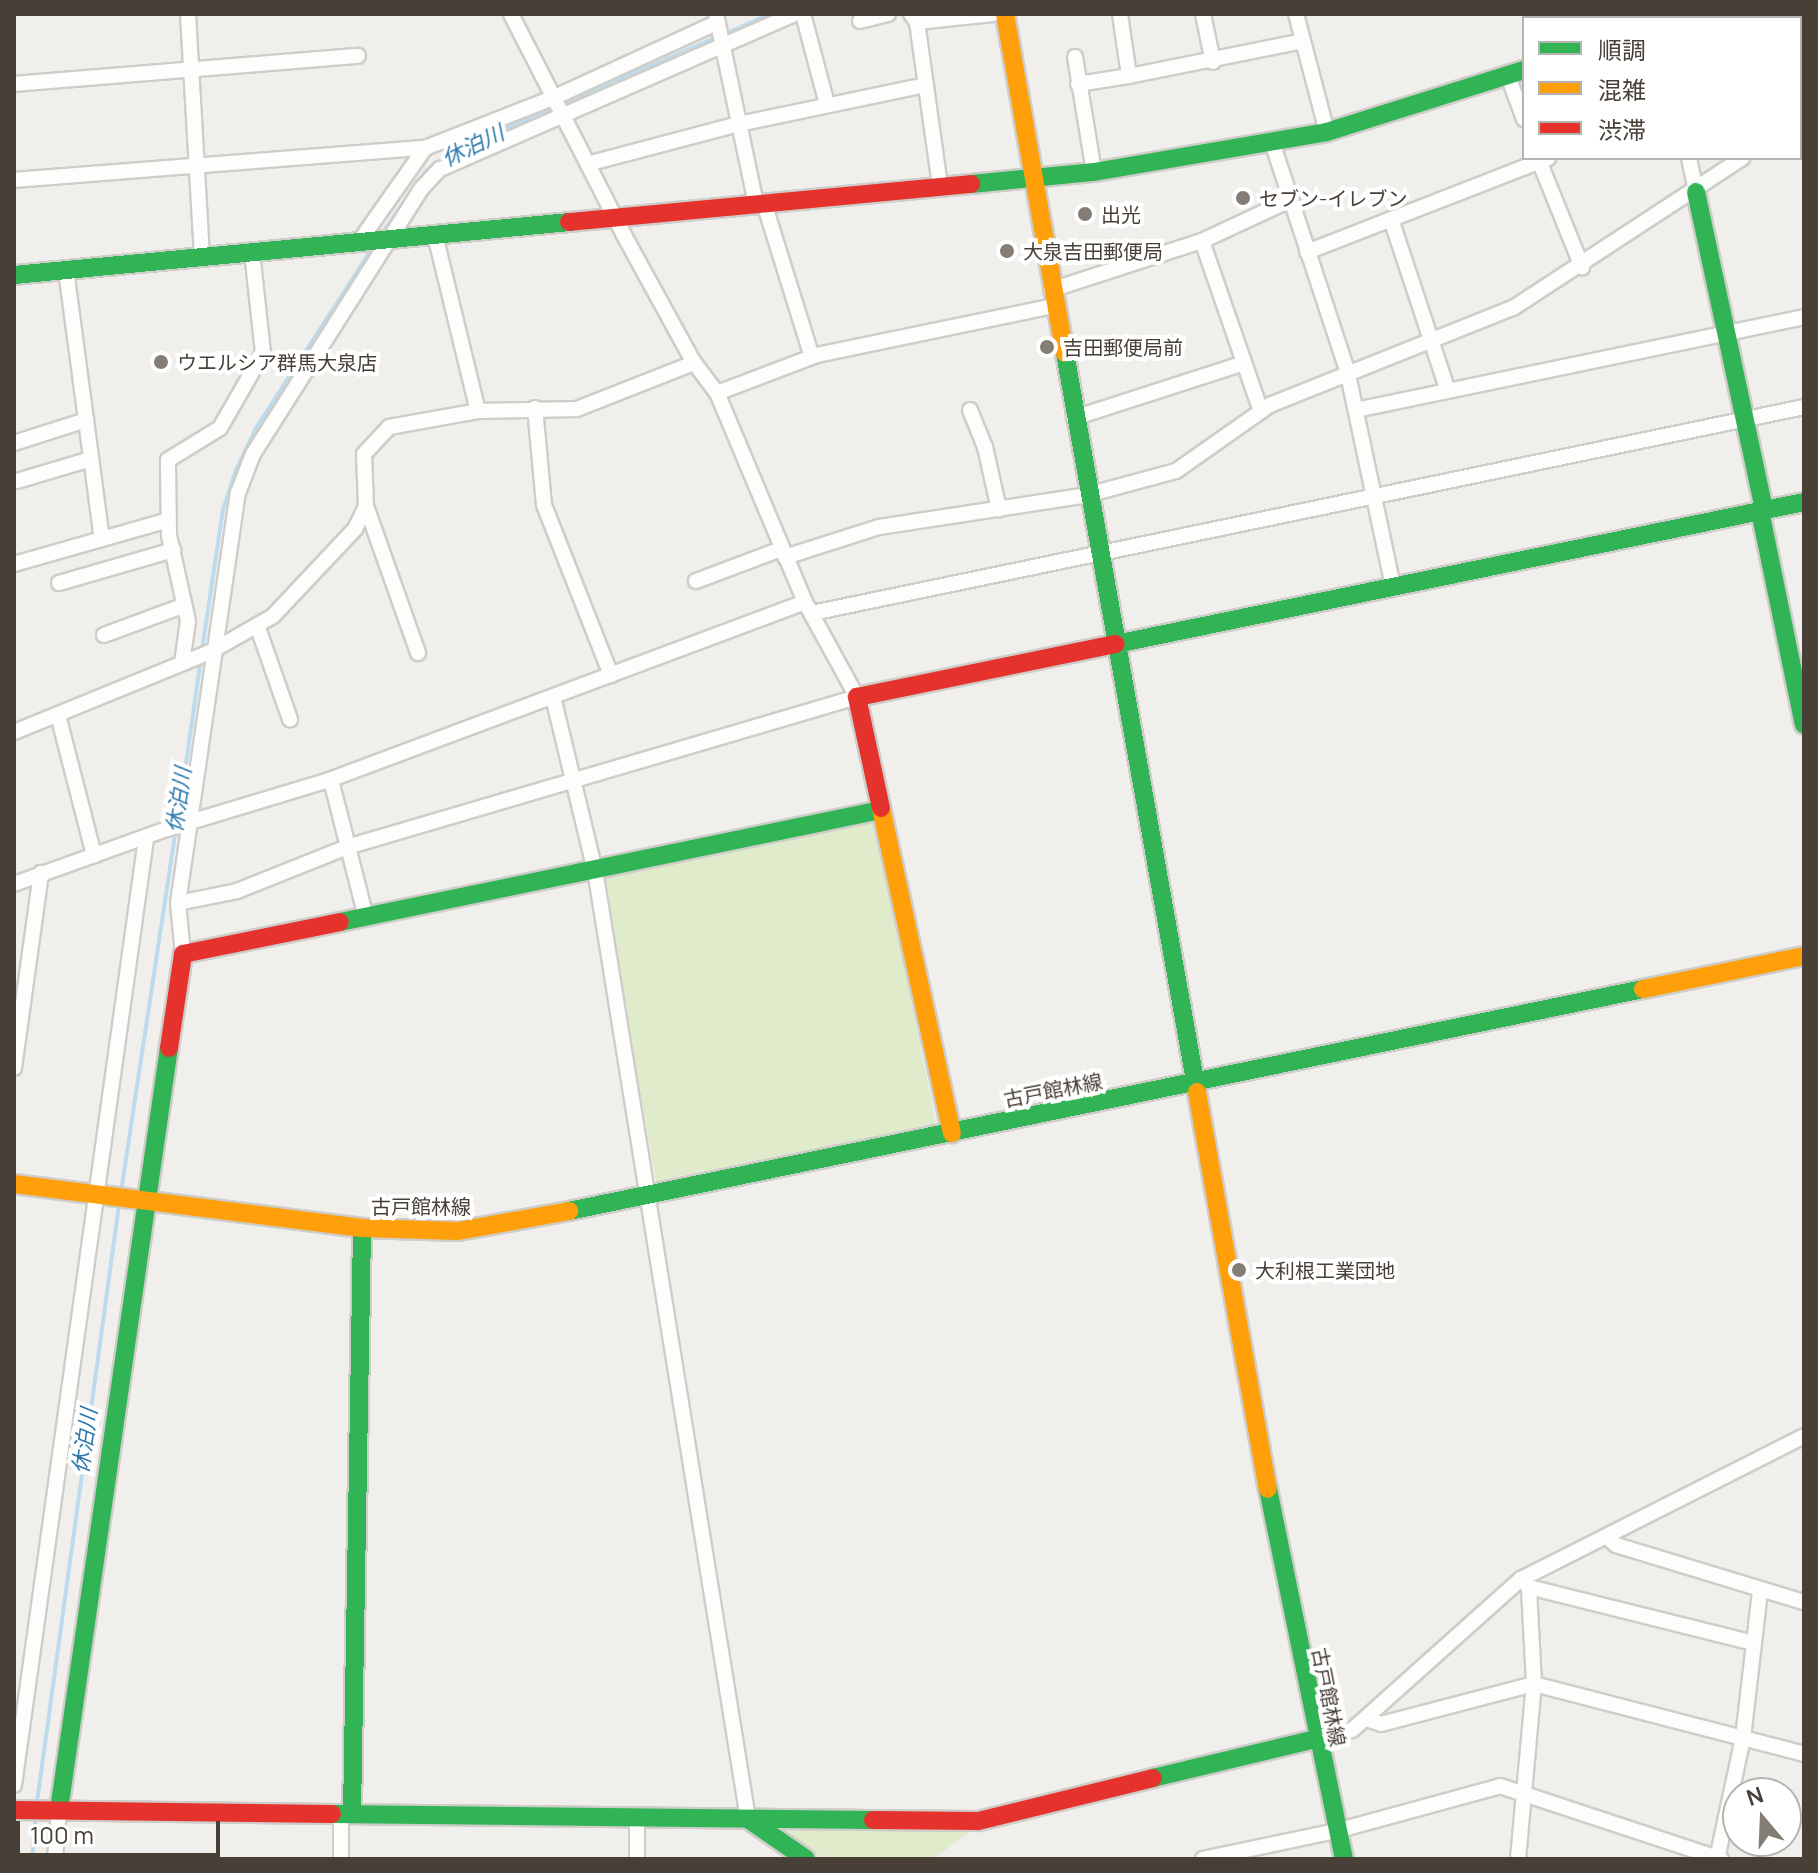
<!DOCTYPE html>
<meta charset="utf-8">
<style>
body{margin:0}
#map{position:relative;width:1818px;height:1873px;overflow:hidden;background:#f1efeb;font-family:Manrope,"Noto Sans JP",sans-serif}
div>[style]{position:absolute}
.green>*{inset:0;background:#dfebcb}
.stream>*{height:4px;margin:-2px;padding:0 2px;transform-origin:2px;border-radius:2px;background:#bcdcee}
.roads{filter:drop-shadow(2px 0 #cfcdc9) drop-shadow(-2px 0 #cfcdc9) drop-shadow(0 2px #cfcdc9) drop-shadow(0 -2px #cfcdc9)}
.street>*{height:14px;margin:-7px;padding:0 7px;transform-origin:7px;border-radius:7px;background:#fdfdfc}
.fast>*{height:18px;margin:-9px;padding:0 9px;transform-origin:9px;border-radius:9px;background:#30b455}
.slow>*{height:18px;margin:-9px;padding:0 9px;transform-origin:9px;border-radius:9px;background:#ff9f0a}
.jam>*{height:18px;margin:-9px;padding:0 9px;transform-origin:9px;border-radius:9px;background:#e5322d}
.dots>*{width:22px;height:22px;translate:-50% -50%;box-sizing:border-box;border:4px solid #fff;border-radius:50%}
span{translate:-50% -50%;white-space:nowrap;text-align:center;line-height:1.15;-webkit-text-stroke:8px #fff;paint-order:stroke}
.poi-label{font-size:20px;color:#484037}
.left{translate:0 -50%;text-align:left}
.street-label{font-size:20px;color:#484037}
.water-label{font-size:22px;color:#2e7aac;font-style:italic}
.frame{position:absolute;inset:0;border:16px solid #484037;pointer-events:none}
.legend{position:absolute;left:1522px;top:16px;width:280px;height:144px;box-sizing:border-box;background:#fff;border:2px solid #b6b3af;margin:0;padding:10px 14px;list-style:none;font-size:24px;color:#484037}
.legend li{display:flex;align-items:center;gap:16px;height:40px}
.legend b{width:40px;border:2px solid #b6b3af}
.north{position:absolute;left:1722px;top:1777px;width:80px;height:80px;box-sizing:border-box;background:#fff;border:2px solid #b6b3af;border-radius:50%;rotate:341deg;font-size:22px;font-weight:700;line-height:32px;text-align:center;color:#484037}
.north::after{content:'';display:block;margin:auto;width:28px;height:36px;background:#837d76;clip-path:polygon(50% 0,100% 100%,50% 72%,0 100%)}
.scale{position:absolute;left:16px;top:1821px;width:204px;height:36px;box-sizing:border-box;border:4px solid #484037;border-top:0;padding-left:10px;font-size:24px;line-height:28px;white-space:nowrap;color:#484037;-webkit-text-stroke:6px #fff;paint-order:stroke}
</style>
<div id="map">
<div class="green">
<i style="clip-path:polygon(875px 821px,936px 1124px,656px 1181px,602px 876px)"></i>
<i style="clip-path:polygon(764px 1819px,970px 1832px,933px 1859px,823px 1859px)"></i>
</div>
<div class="stream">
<i style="left:725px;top:34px;width:49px;rotate:-24deg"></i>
<i style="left:383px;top:232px;width:75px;rotate:-54.8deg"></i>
<i style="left:426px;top:171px;width:30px;rotate:-37deg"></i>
<i style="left:450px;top:153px;width:291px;rotate:-23.5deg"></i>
<i style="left:202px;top:650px;width:142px;rotate:-81.5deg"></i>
<i style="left:223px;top:510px;width:40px;rotate:-72deg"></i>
<i style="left:235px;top:472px;width:49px;rotate:-64.5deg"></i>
<i style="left:256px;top:428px;width:213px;rotate:-57.1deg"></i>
<i style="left:178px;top:820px;width:163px;rotate:-81.9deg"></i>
<i style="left:121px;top:1192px;width:367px;rotate:-81.4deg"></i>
<i style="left:37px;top:1802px;width:603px;rotate:-82.18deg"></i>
<i style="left:32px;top:1859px;width:44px;rotate:-84.8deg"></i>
</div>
<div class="roads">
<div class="street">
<i style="left:188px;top:14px;width:243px;rotate:86.7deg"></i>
<i style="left:716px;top:14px;width:194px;rotate:78.1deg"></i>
<i style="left:803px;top:14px;width:93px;rotate:75.1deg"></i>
<i style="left:911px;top:14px;width:10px;rotate:53deg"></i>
<i style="left:917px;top:22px;width:166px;rotate:82deg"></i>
<i style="left:1120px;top:14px;width:63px;rotate:81.7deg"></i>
<i style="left:1129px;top:76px;width:177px;rotate:-11.4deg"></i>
<i style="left:1203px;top:14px;width:49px;rotate:78.2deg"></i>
<i style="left:1296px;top:14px;width:122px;rotate:75.3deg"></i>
<i style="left:1595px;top:14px;width:4px;rotate:63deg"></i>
<i style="left:860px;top:21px;width:29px;rotate:-14deg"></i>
<i style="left:917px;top:22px;width:76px;rotate:-6deg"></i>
<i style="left:1075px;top:57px;width:117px;rotate:80.6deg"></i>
<i style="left:1508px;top:76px;width:46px;rotate:69.6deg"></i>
<i style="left:14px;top:84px;width:345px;rotate:-4.7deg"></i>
<i style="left:1078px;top:84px;width:52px;rotate:-8.9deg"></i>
<i style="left:1800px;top:118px;width:4px;rotate:-27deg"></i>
<i style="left:1273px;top:145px;width:237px;rotate:71.8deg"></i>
<i style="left:1347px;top:370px;width:221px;rotate:78deg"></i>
<i style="left:1538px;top:158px;width:118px;rotate:68deg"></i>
<i style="left:1689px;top:158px;width:35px;rotate:78deg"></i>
<i style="left:591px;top:163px;width:153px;rotate:-14.8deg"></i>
<i style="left:739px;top:124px;width:191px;rotate:-11.8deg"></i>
<i style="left:14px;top:180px;width:412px;rotate:-4.5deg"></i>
<i style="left:764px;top:203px;width:161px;rotate:72.7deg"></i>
<i style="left:1391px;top:219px;width:181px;rotate:71.7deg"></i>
<i style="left:435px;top:235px;width:181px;rotate:76.3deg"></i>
<i style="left:1202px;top:241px;width:180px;rotate:70.9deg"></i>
<i style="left:359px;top:242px;width:115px;rotate:-54.9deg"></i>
<i style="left:425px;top:148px;width:140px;rotate:-21.4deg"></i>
<i style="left:555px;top:97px;width:179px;rotate:-24.7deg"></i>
<i style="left:1307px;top:252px;width:259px;rotate:-21.3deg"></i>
<i style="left:66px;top:270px;width:271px;rotate:82.4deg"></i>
<i style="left:1051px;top:290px;width:159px;rotate:-18deg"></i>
<i style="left:1202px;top:241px;width:97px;rotate:-25deg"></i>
<i style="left:717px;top:393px;width:107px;rotate:-20.8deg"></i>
<i style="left:817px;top:355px;width:242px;rotate:-11.7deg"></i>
<i style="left:535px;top:408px;width:97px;rotate:84.7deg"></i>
<i style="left:544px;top:505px;width:183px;rotate:68.5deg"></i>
<i style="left:970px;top:410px;width:40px;rotate:68deg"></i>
<i style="left:985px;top:447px;width:64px;rotate:77.3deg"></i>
<i style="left:1356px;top:410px;width:458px;rotate:-11.7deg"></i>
<i style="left:1074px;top:418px;width:179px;rotate:-17.9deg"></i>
<i style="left:14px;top:443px;width:76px;rotate:-17.7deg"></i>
<i style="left:17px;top:481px;width:77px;rotate:-16.6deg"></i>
<i style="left:366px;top:506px;width:156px;rotate:70.5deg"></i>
<i style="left:785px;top:557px;width:99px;rotate:-17.7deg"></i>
<i style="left:879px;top:527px;width:210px;rotate:-8.7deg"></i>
<i style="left:1087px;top:495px;width:92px;rotate:-15.1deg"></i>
<i style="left:1176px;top:471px;width:115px;rotate:-35.1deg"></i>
<i style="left:1270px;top:405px;width:262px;rotate:-21.8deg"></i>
<i style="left:1513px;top:308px;width:274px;rotate:-33.2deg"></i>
<i style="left:14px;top:564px;width:160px;rotate:-15.9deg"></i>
<i style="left:696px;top:581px;width:91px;rotate:-20.6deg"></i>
<i style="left:59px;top:583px;width:119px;rotate:-16.1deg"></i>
<i style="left:812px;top:613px;width:1013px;rotate:-11.73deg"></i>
<i style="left:257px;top:625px;width:100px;rotate:70.7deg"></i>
<i style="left:104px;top:635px;width:86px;rotate:-20.3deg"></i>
<i style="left:182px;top:663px;width:42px;rotate:-81.9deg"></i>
<i style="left:188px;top:621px;width:88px;rotate:-102.5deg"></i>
<i style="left:169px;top:535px;width:75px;rotate:-90.8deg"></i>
<i style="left:168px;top:460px;width:61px;rotate:-31.6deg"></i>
<i style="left:220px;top:428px;width:86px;rotate:-60.2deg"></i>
<i style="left:263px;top:353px;width:102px;rotate:-96.2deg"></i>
<i style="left:553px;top:697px;width:178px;rotate:76.4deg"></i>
<i style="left:595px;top:870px;width:961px;rotate:80.84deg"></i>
<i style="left:58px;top:715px;width:145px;rotate:75.6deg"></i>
<i style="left:14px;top:732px;width:214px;rotate:-22.2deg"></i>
<i style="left:212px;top:651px;width:70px;rotate:-29.8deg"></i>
<i style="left:273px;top:616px;width:120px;rotate:-46.7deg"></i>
<i style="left:355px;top:529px;width:25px;rotate:-64deg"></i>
<i style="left:366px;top:506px;width:52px;rotate:-92.2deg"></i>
<i style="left:364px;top:454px;width:37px;rotate:-47deg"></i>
<i style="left:389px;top:427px;width:90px;rotate:-10.2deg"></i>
<i style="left:478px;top:411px;width:99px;rotate:-1.2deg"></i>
<i style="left:577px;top:409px;width:126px;rotate:-21.5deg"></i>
<i style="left:331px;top:780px;width:141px;rotate:75.7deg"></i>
<i style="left:14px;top:884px;width:163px;rotate:-19.8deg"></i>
<i style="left:167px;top:829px;width:169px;rotate:-16.8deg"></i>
<i style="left:329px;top:780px;width:508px;rotate:-20.5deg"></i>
<i style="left:178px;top:903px;width:60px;rotate:-11.5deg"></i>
<i style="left:237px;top:891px;width:118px;rotate:-21.8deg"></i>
<i style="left:347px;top:847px;width:532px;rotate:-16.39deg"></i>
<i style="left:857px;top:697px;width:108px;rotate:-118.7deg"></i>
<i style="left:805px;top:602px;width:227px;rotate:-112.8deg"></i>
<i style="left:717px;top:393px;width:38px;rotate:-127deg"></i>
<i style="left:694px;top:363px;width:146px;rotate:-118.7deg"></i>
<i style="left:624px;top:235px;width:248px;rotate:-117.1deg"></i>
<i style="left:183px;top:954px;width:51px;rotate:-95.6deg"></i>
<i style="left:178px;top:903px;width:414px;rotate:-81.7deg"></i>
<i style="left:238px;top:493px;width:42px;rotate:-69deg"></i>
<i style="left:253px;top:454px;width:315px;rotate:-57.6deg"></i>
<i style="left:422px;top:188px;width:26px;rotate:-47deg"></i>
<i style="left:440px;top:169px;width:386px;rotate:-23.6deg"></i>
<i style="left:14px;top:1068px;width:197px;rotate:-82.1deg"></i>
<i style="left:1608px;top:1538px;width:11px;rotate:41deg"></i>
<i style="left:1616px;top:1545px;width:196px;rotate:16.9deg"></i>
<i style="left:1529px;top:1587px;width:232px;rotate:14deg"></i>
<i style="left:1366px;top:1719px;width:16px;rotate:18deg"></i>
<i style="left:1381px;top:1724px;width:158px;rotate:-14.7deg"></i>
<i style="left:1534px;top:1684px;width:279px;rotate:14.5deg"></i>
<i style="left:1315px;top:1739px;width:38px;rotate:-14deg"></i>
<i style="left:1352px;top:1730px;width:227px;rotate:-41.8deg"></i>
<i style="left:1521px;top:1579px;width:317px;rotate:-26.8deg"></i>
<i style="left:14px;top:1785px;width:956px;rotate:-82.06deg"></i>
<i style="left:55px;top:1859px;width:49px;rotate:-85.3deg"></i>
<i style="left:341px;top:1859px;width:46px;rotate:-90deg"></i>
<i style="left:637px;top:1859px;width:41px;rotate:-90deg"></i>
<i style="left:1203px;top:1859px;width:136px;rotate:-11.9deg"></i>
<i style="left:1336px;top:1831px;width:170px;rotate:-15.3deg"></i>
<i style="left:1500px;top:1786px;width:233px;rotate:18.3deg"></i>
<i style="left:1518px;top:1859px;width:176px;rotate:-84.8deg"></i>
<i style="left:1534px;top:1684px;width:97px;rotate:-93deg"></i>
<i style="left:1529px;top:1587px;width:11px;rotate:-135deg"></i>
<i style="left:1717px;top:1859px;width:124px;rotate:-77.9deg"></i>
<i style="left:1743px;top:1738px;width:148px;rotate:-83.4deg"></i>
</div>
<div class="fast">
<i style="left:1649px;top:18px;width:10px;rotate:-24deg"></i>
<i style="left:971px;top:184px;width:124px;rotate:-5.6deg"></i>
<i style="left:1094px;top:172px;width:236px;rotate:-9.7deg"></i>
<i style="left:1327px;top:132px;width:207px;rotate:-17.5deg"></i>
<i style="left:1696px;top:192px;width:325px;rotate:77.9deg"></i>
<i style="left:14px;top:275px;width:558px;rotate:-5.45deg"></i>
<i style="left:1065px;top:353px;width:751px;rotate:79.87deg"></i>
<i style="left:1760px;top:511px;width:218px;rotate:78.4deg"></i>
<i style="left:1116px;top:644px;width:703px;rotate:-11.66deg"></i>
<i style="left:340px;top:922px;width:552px;rotate:-11.7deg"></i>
<i style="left:569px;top:1211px;width:1097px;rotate:-11.68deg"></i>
<i style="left:1268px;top:1489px;width:378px;rotate:78.4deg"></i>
<i style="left:1153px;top:1778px;width:167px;rotate:-13.5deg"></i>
<i style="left:59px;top:1810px;width:770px;rotate:-81.79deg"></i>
<i style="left:332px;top:1814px;width:541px;rotate:0.64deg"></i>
<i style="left:352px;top:1814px;width:586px;rotate:-89.02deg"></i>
<i style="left:748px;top:1819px;width:70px;rotate:34.6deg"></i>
</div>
<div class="slow">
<i style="left:1005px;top:14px;width:344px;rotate:80deg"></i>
<i style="left:881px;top:808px;width:333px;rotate:77.7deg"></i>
<i style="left:1643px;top:989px;width:164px;rotate:-11.6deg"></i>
<i style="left:1197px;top:1092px;width:403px;rotate:79.9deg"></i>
<i style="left:14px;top:1184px;width:351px;rotate:7.2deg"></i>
<i style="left:362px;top:1228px;width:96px;rotate:1.8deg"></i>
<i style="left:458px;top:1231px;width:113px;rotate:-10.2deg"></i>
</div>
<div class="jam">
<i style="left:569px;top:222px;width:404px;rotate:-5.4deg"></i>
<i style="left:881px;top:808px;width:114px;rotate:-102.2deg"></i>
<i style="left:857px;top:697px;width:264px;rotate:-11.6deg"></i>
<i style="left:169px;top:1048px;width:95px;rotate:-81.5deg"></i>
<i style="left:183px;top:954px;width:160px;rotate:-11.5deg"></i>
<i style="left:14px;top:1810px;width:318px;rotate:0.7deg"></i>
<i style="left:873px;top:1820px;width:105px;rotate:0.5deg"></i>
<i style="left:978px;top:1821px;width:180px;rotate:-13.8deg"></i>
</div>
</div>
<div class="dots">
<i style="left:1243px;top:198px;background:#837d76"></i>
<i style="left:1085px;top:214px;background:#837d76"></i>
<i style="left:1007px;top:251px;background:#837d76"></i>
<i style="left:1047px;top:347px;background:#837d76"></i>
<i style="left:161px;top:362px;background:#837d76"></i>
<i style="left:1239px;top:1270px;background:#837d76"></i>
</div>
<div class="poi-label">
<span class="left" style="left:1259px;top:198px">セブン-イレブン</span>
<span class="left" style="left:1101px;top:214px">出光</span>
<span class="left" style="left:1023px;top:251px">大泉吉田郵便局</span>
<span class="left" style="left:1063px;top:347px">吉田郵便局前</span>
<span class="left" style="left:177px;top:362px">ウエルシア群馬大泉店</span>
<span class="left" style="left:1255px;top:1270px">大利根工業団地</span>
</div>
<div class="street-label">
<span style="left:1053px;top:1090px;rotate:-11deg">古戸館林線</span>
<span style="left:421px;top:1206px">古戸館林線</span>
<span style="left:1329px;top:1697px;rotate:79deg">古戸館林線</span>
</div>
<div class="water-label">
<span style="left:473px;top:146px;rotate:-26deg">休泊川</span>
<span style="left:179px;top:800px;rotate:-82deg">休泊川</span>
<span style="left:85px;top:1441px;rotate:-82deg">休泊川</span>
</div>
<div class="frame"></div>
<ul class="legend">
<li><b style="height:10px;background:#30b455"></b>順調</li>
<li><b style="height:10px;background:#ff9f0a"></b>混雑</li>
<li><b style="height:10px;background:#e5322d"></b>渋滞</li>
</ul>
<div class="north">N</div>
<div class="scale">100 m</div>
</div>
